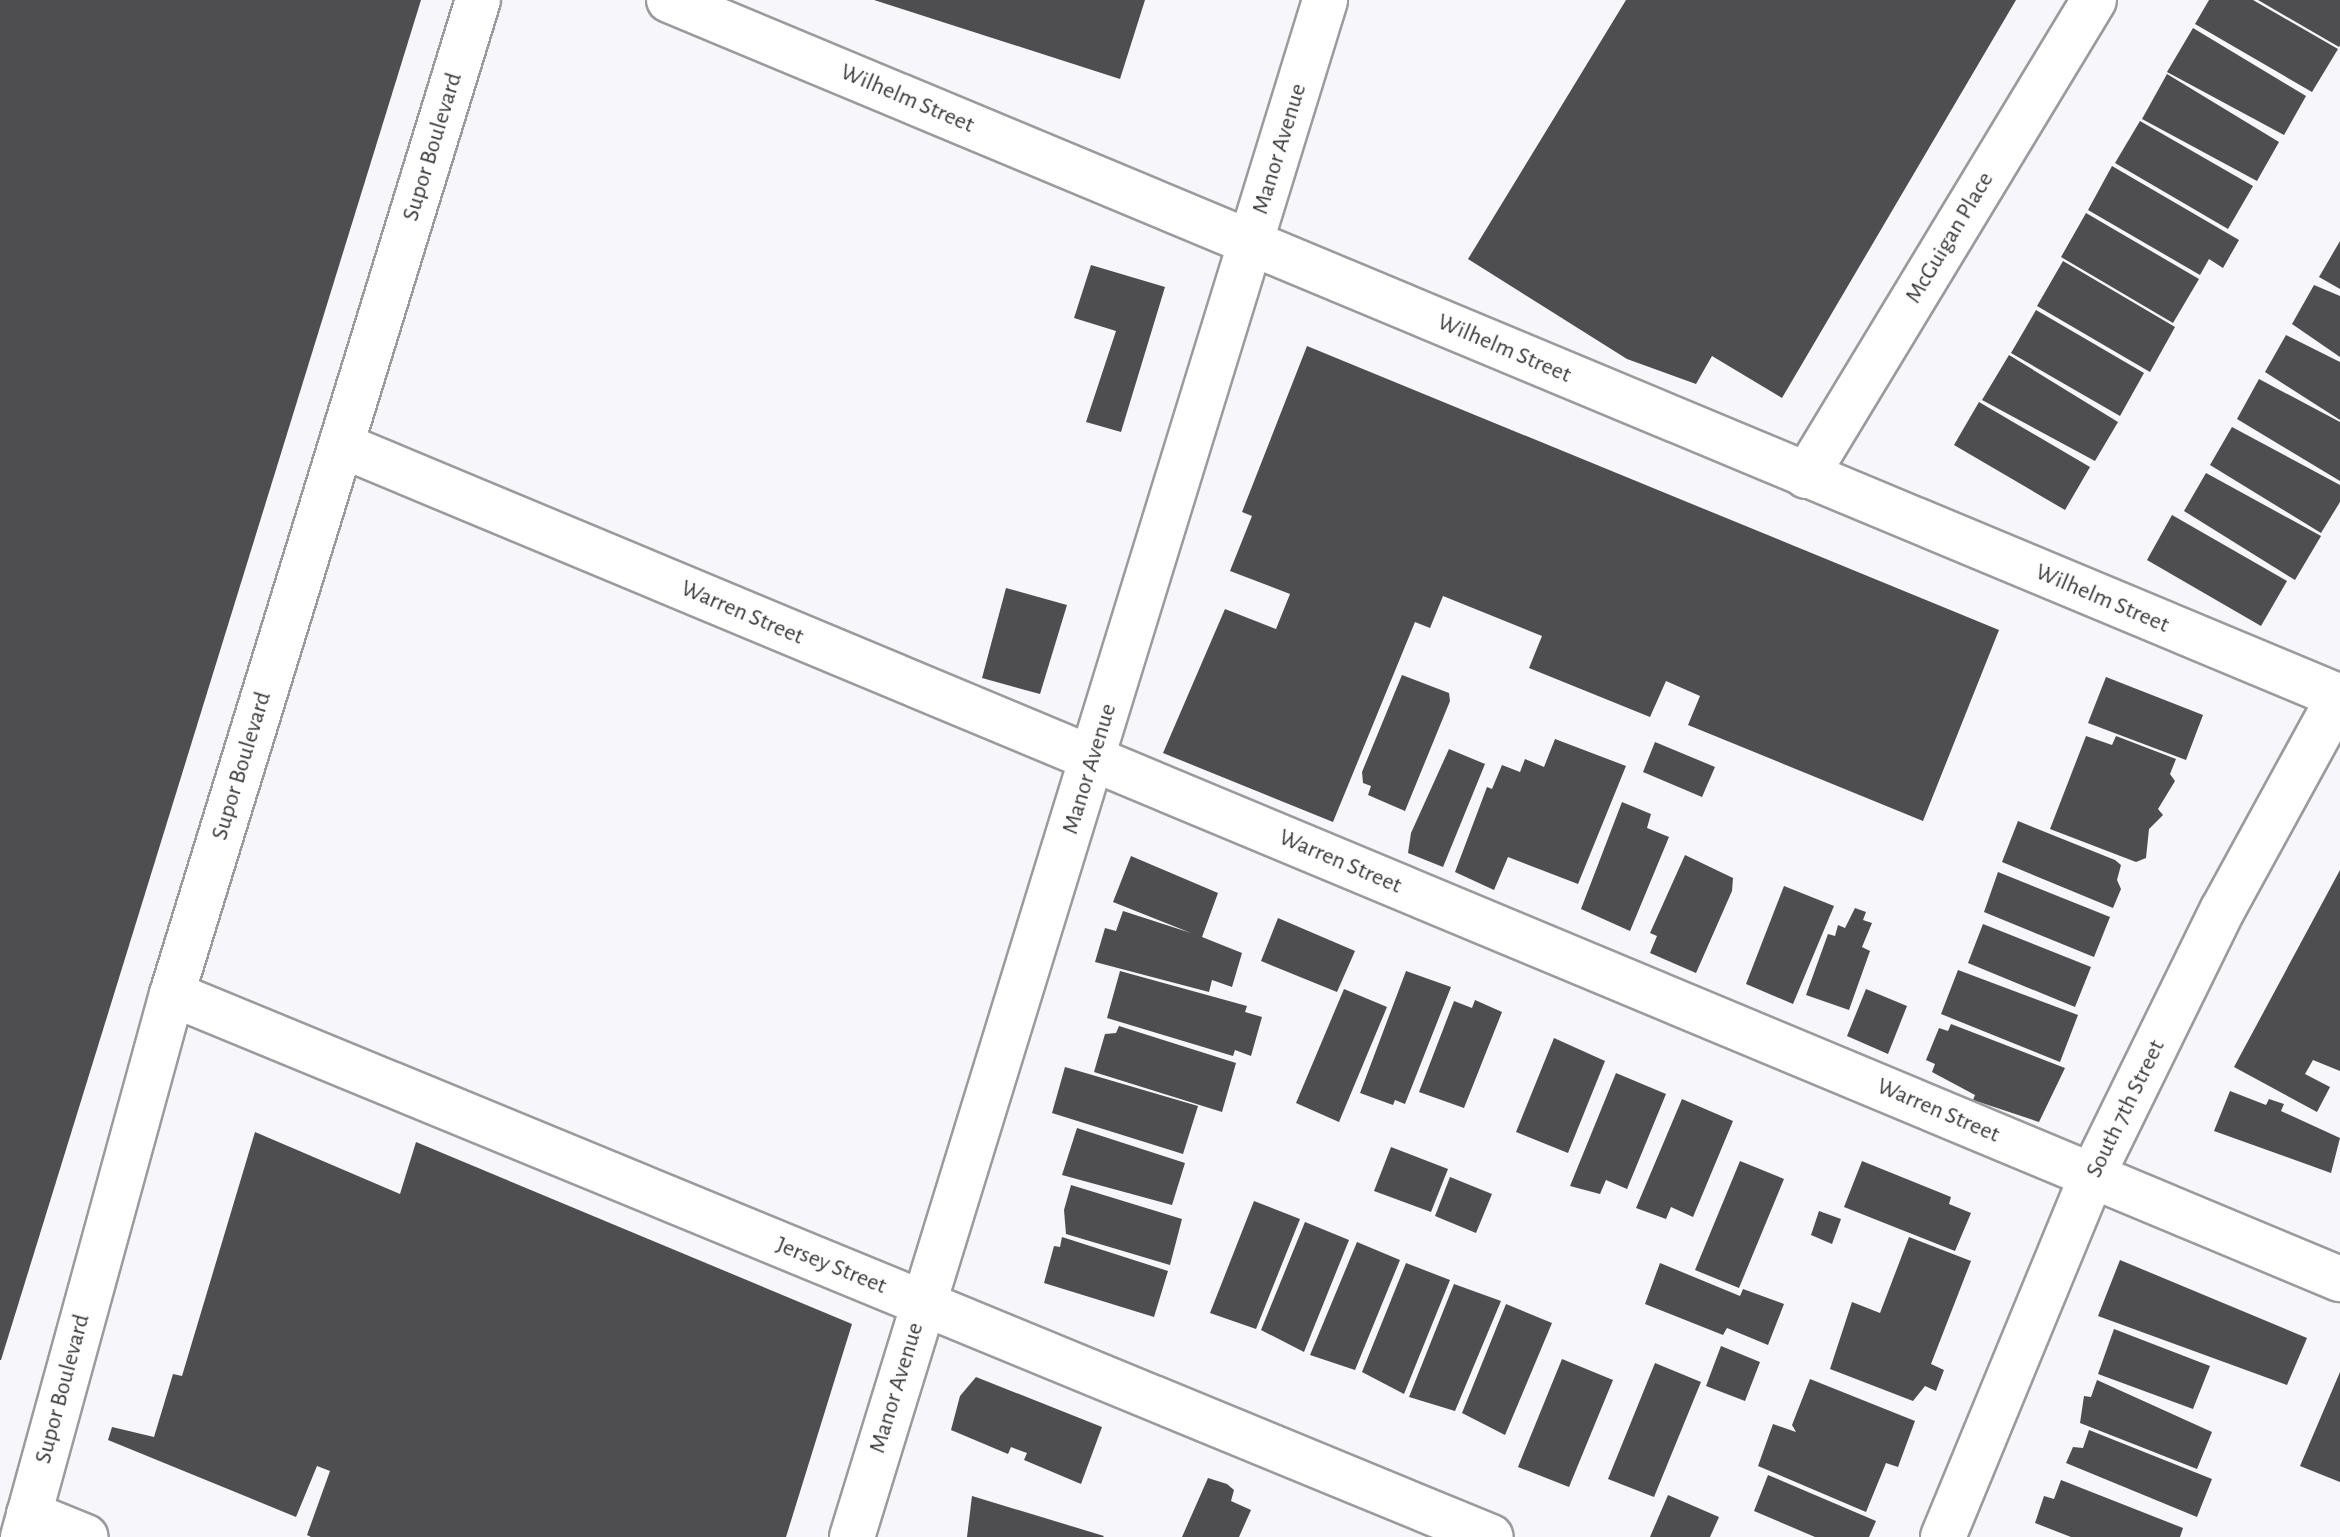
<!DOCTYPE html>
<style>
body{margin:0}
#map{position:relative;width:2340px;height:1537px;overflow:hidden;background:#f7f6fa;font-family:"Alegreya Sans",sans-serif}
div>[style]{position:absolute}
.building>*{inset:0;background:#4e4d50}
.roads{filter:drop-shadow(2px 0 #9b9a9d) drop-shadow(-2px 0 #9b9a9d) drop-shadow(0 2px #9b9a9d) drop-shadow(0 -2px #9b9a9d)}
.minor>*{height:44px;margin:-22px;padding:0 22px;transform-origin:22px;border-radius:22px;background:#fff}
span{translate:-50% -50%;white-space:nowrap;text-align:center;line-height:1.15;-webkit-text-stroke:8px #fff;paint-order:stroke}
.street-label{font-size:24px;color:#3a393b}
</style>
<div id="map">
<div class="building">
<i style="clip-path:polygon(0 0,421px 0,1px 1360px,0 1360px)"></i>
<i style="clip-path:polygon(874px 0,1145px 0,1120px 79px)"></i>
<i style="clip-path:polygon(1626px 0,2016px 0,1782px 398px,1712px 356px,1696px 384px,1627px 359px,1468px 259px)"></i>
<i style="clip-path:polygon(2209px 0,2253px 0,2338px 49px,2312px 92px,2195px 24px)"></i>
<i style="clip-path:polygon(2258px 0,2340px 0,2340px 45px,2339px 47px)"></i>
<i style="clip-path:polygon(2193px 28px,2306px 96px,2284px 135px,2167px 72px)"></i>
<i style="clip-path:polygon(2167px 74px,2279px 142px,2257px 181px,2142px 119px)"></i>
<i style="clip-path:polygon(2140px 121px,2253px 186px,2228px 229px,2115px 163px)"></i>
<i style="clip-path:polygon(2112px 166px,2239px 240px,2223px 268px,2209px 259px,2200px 275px,2088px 210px)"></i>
<i style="clip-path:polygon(2086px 213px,2199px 279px,2173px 323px,2061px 257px)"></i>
<i style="clip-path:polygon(2340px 241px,2340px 289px,2319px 277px)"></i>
<i style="clip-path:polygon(2063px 261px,2175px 327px,2150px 372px,2037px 306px)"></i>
<i style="clip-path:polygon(1091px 265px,1165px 287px,1121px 432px,1086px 422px,1116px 331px,1074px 318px)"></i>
<i style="clip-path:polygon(2314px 285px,2340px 296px,2340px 357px,2292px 324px)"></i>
<i style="clip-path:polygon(2036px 310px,2144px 373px,2120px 416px,2011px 353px)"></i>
<i style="clip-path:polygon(2286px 335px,2340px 362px,2340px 420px,2265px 372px)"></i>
<i style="clip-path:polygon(1307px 346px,1999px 630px,1923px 821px,1688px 725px,1700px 696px,1666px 681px,1650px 717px,1529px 668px,1542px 636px,1443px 596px,1430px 628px,1415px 622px,1333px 822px,1163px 753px,1225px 609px,1276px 629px,1290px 594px,1230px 571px,1252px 516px,1242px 512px)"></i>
<i style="clip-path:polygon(2009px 355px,2118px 422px,2095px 461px,1982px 400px)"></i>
<i style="clip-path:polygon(2259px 379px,2340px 422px,2340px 481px,2237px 419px)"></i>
<i style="clip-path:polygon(1979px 402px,2090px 467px,2065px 510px,1954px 445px)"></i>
<i style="clip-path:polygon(2232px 427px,2340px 485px,2340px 502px,2321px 533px,2210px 465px)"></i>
<i style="clip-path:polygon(2206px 473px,2321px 536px,2295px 580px,2184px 511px)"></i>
<i style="clip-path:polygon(2172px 515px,2287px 581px,2261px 626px,2147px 560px)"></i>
<i style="clip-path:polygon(1006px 588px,1067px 605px,1040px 694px,982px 678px)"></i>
<i style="clip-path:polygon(1402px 675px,1449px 693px,1450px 701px,1405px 811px,1368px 795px,1371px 786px,1363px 783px,1362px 772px)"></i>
<i style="clip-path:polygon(2106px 677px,2203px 715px,2186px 760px,2088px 723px)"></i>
<i style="clip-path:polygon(2086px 736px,2112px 745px,2116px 736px,2176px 759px,2170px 774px,2175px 781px,2158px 809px,2163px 815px,2149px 829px,2146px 858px,2136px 862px,2050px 829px)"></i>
<i style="clip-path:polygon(1555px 739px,1626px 766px,1578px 884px,1508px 857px,1494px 890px,1455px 872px,1487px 787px,1492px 789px,1502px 765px,1520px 772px,1525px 759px,1544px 767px)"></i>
<i style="clip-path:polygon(1655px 742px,1715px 767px,1702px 797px,1643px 772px)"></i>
<i style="clip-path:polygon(1449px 749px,1485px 764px,1443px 867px,1408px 853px,1411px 833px)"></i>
<i style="clip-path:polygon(1622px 802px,1651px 814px,1647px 828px,1669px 837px,1630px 931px,1581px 909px)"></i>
<i style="clip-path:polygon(2018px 821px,2115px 860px,2121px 865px,2117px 880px,2121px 889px,2113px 908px,2002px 862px)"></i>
<i style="clip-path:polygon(1685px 855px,1733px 878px,1732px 891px,1696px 973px,1650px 953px,1657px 936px,1650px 933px)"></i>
<i style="clip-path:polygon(1131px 856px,1218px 893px,1202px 937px,1242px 953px,1232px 987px,1212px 980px,1209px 992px,1095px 962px,1105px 928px,1116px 931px,1123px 911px,1191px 933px,1113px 902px)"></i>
<i style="clip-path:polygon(2340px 870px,2340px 1071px,2313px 1060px,2305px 1074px,2330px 1087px,2317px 1112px,2234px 1067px)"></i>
<i style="clip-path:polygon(1998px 872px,2110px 917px,2094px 957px,1984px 912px)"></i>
<i style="clip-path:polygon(1784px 886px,1834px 906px,1793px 1004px,1746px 984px)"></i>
<i style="clip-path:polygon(1855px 908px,1866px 912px,1863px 920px,1872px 923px,1862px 947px,1870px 951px,1849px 1010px,1806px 995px,1828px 934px,1835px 936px,1838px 925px,1845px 928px)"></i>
<i style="clip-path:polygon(1278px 918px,1355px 951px,1337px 992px,1261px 961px)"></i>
<i style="clip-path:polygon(1983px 924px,2091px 967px,2075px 1007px,1968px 963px)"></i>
<i style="clip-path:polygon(1958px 970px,2078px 1015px,2060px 1062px,1941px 1014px)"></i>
<i style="clip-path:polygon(1120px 971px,1247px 1006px,1245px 1012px,1262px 1017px,1251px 1056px,1235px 1050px,1233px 1056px,1107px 1018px)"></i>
<i style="clip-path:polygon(1406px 971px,1451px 987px,1405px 1104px,1395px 1100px,1393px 1105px,1360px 1093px)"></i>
<i style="clip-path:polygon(1344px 989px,1387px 1007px,1339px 1122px,1296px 1103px)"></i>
<i style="clip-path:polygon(1866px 989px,1907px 1006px,1888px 1054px,1847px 1036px)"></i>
<i style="clip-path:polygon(1475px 1000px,1502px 1012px,1464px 1108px,1419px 1092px,1454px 1001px,1472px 1008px)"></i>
<i style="clip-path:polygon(1951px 1024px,2065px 1068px,2039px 1122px,1973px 1100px,1975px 1095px,1932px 1072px,1935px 1064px,1926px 1060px,1939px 1028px,1948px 1031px)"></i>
<i style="clip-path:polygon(1119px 1026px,1236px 1063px,1222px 1112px,1094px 1072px,1105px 1034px,1116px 1033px)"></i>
<i style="clip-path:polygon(1554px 1038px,1605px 1061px,1568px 1153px,1516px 1132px)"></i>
<i style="clip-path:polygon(1065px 1067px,1198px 1106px,1183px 1154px,1052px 1113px)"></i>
<i style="clip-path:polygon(1616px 1073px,1666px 1094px,1627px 1189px,1606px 1180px,1600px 1194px,1570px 1186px)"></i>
<i style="clip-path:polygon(2230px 1091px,2266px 1105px,2269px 1099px,2284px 1104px,2281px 1111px,2340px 1138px,2331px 1173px,2214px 1131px)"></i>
<i style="clip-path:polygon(1682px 1099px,1733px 1121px,1693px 1217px,1671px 1207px,1666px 1219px,1636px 1208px)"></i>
<i style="clip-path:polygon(1077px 1128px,1185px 1163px,1172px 1205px,1062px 1175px)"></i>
<i style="clip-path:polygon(255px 1132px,400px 1194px,416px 1142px,852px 1324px,786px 1537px,311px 1537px,307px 1535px,330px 1471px,317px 1466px,296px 1517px,108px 1440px,112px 1427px,154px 1437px,173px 1374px,182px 1376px)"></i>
<i style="clip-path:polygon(1391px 1147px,1448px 1169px,1431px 1212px,1374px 1191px)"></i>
<i style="clip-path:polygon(1740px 1161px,1784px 1179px,1739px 1288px,1695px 1270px)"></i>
<i style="clip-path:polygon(1862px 1161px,1951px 1197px,1949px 1204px,1971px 1213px,1955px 1251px,1844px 1207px)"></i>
<i style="clip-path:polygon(1450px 1177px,1492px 1194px,1476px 1233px,1435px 1216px)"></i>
<i style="clip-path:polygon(1071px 1185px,1182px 1219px,1170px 1265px,1066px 1234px,1064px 1210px)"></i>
<i style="clip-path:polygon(1254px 1201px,1300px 1219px,1256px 1329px,1210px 1313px)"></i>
<i style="clip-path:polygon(1819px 1211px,1841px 1219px,1832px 1244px,1811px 1235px)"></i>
<i style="clip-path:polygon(1305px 1222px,1349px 1240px,1304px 1352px,1261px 1330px)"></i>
<i style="clip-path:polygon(1062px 1237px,1168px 1271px,1154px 1317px,1044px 1283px,1054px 1246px,1060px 1247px)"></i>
<i style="clip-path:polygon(1909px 1237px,1971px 1261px,1931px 1364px,1944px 1370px,1936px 1391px,1925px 1386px,1913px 1401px,1830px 1369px,1852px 1302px,1880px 1313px)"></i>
<i style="clip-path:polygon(1357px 1242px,1400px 1260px,1355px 1370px,1310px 1355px)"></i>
<i style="clip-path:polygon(2120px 1260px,2307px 1338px,2287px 1385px,2098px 1316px)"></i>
<i style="clip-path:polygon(1406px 1263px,1450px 1280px,1404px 1394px,1362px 1372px)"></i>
<i style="clip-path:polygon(1660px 1263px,1740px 1296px,1743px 1289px,1784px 1304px,1768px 1345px,1727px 1328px,1723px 1335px,1645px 1304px)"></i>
<i style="clip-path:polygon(1454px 1284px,1501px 1301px,1455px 1411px,1409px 1397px)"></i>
<i style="clip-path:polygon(1506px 1304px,1552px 1323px,1505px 1435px,1462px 1413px)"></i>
<i style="clip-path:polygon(2114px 1329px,2210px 1366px,2193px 1409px,2098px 1374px)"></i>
<i style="clip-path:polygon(1721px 1346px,1760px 1362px,1745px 1401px,1706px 1386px)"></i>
<i style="clip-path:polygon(1562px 1359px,1613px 1380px,1569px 1487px,1518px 1467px)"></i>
<i style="clip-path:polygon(1655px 1363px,1701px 1382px,1654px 1497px,1608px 1479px)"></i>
<i style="clip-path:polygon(2340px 1372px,2340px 1482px,2300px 1466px)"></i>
<i style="clip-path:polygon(976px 1377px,1102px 1427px,1081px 1484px,1024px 1460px,1027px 1453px,1011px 1447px,1008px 1454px,951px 1430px,960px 1396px)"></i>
<i style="clip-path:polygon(1810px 1379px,1915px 1421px,1898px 1467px,1886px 1463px,1866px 1512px,1758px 1466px,1773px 1424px,1796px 1432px,1792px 1425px)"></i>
<i style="clip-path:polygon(2097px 1380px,2212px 1432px,2197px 1469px,2080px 1423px,2084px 1396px,2091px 1397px)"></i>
<i style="clip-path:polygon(2089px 1430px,2212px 1479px,2197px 1517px,2066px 1463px,2073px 1447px,2083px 1448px)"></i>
<i style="clip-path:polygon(1768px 1475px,1876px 1521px,1869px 1537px,1815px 1537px,1754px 1511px)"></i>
<i style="clip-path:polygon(1208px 1478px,1227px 1484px,1234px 1490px,1231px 1501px,1251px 1510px,1239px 1537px,1182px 1537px)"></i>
<i style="clip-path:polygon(2061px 1480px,2183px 1528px,2180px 1537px,2071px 1537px,2035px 1523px,2044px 1496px,2054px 1499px)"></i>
<i style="clip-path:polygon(1668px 1495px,1719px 1517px,1710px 1537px,1650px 1537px)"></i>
<i style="clip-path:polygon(972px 1496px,1104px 1536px,1103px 1537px,967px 1537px)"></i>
</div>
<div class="roads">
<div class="minor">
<i style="left:669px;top:0;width:1811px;rotate:22.64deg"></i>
<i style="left:341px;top:445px;width:2166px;rotate:22.65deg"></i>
<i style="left:1806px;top:476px;width:556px;rotate:-58.82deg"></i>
<i style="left:172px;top:994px;width:1426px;rotate:22.38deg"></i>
<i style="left:29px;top:1514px;width:61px;rotate:22deg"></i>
<i style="left:23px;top:1537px;width:563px;rotate:-74.66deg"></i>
<i style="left:172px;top:994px;width:1040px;rotate:-72.89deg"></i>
<i style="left:852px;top:1537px;width:1608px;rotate:-72.89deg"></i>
<i style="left:1943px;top:1537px;width:391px;rotate:-67.6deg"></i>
<i style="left:2092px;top:1176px;width:297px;rotate:-63.9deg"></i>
<i style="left:2223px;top:909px;width:244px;rotate:-61.3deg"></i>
</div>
</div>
<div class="street-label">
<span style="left:907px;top:99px;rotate:23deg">Wilhelm Street</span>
<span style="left:433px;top:147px;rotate:-73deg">Supor Boulevard</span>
<span style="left:1280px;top:149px;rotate:-73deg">Manor Avenue</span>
<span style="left:1950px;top:238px;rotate:-59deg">McGuigan Place</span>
<span style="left:1504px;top:349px;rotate:23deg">Wilhelm Street</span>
<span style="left:2102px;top:599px;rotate:23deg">Wilhelm Street</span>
<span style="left:742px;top:613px;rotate:23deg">Warren Street</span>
<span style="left:242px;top:766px;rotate:-73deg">Supor Boulevard</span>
<span style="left:1090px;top:769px;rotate:-73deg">Manor Avenue</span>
<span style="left:1340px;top:862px;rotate:23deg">Warren Street</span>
<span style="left:2126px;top:1109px;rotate:-64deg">South 7th Street</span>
<span style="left:1938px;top:1111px;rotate:23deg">Warren Street</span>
<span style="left:831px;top:1266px;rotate:22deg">Jersey Street</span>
<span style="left:897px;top:1388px;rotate:-73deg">Manor Avenue</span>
<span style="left:63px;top:1389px;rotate:-75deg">Supor Boulevard</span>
</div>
</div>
